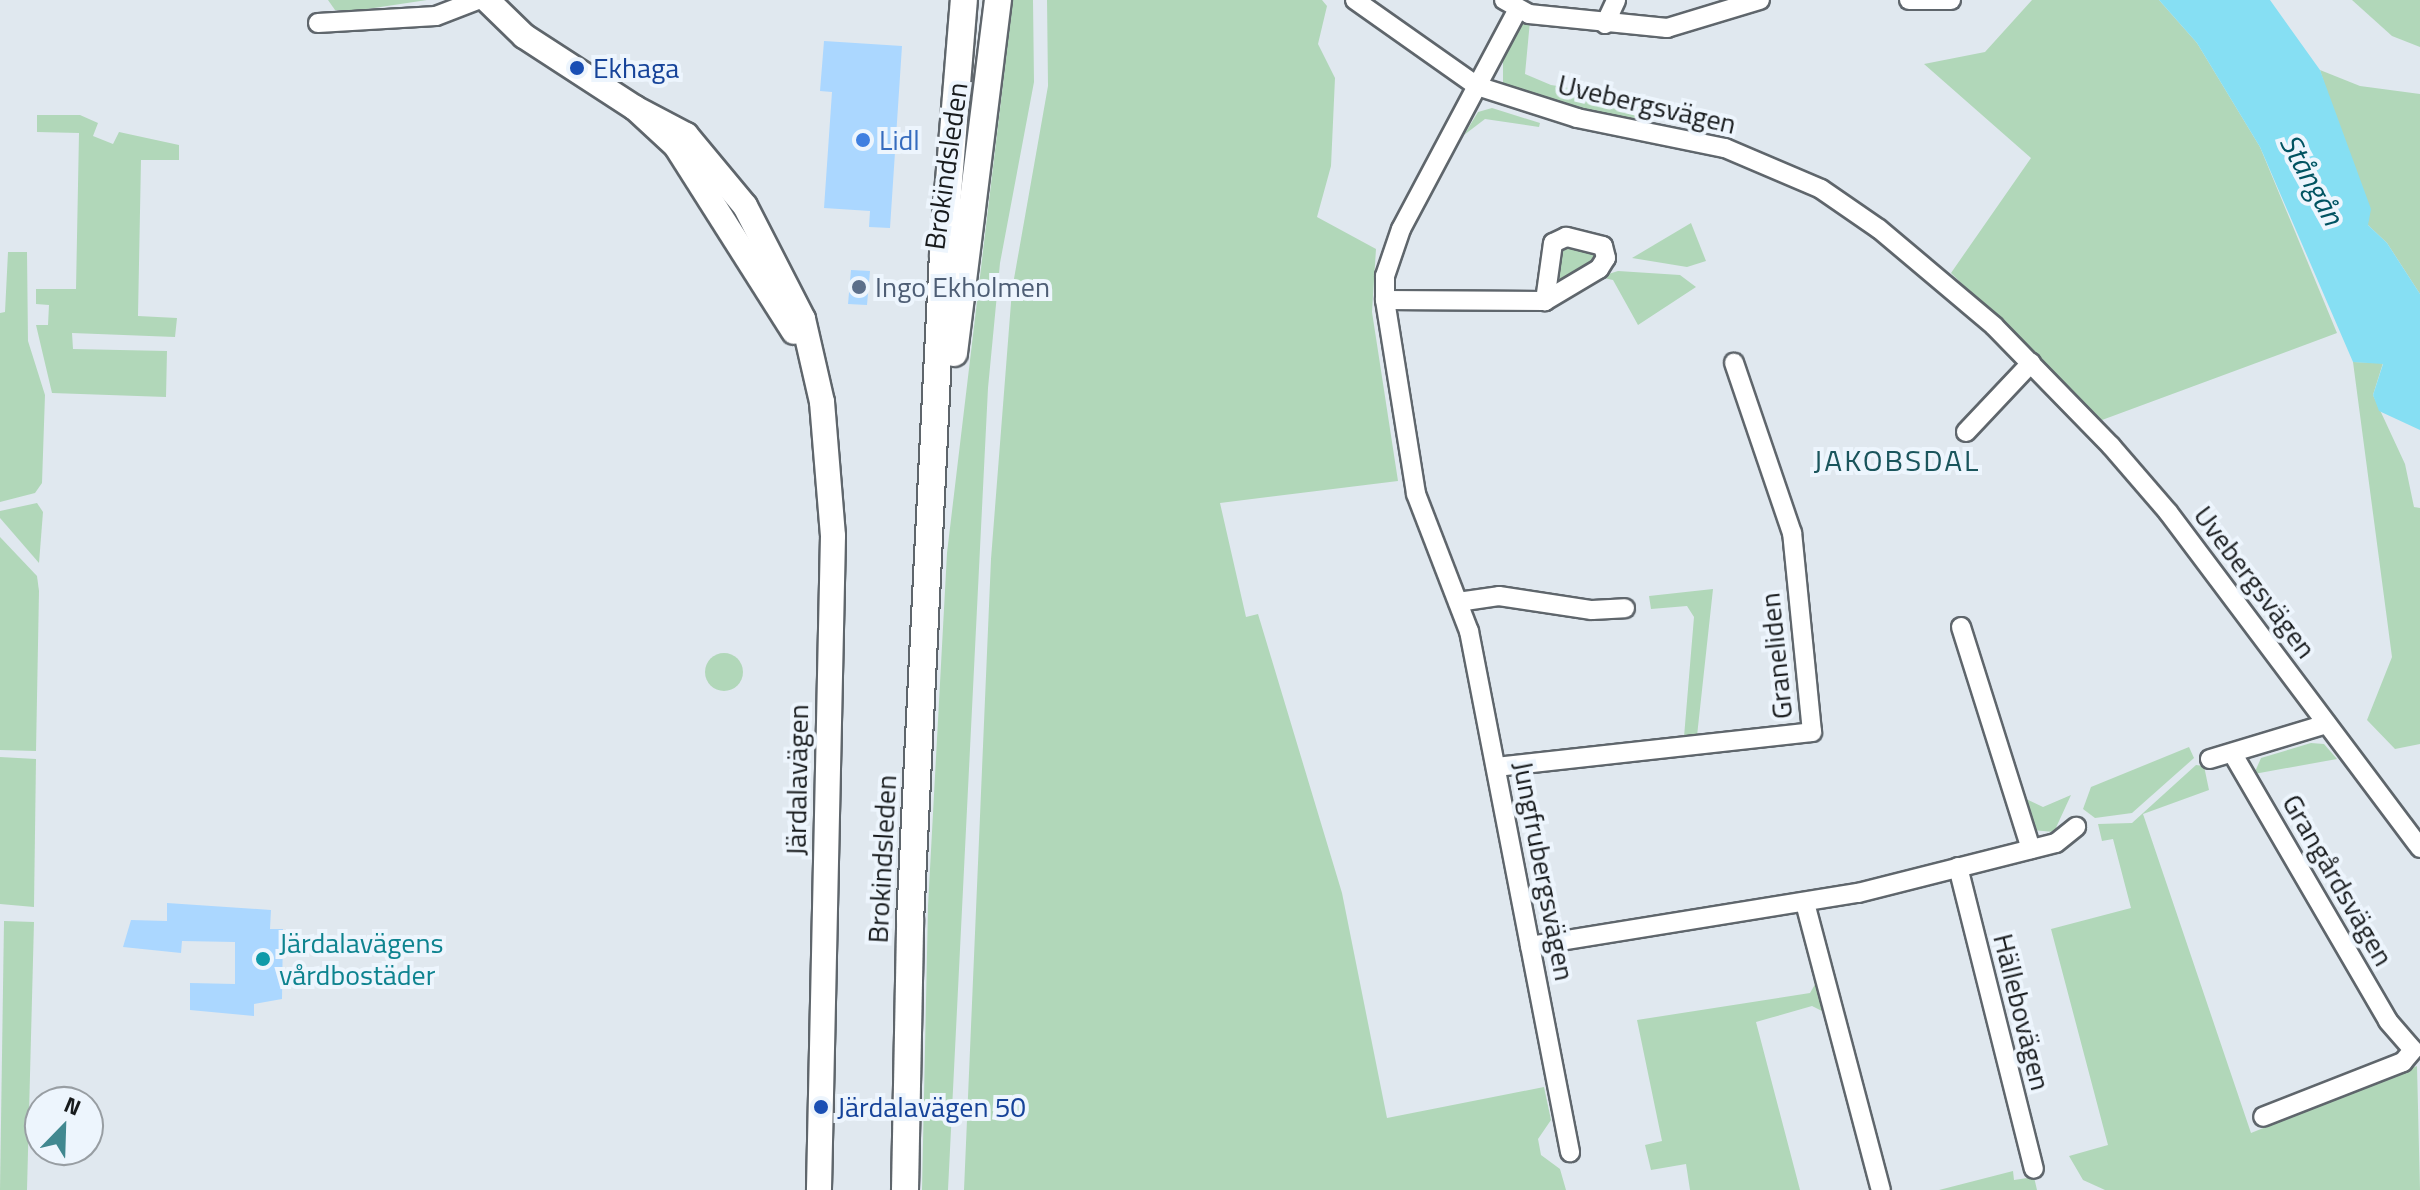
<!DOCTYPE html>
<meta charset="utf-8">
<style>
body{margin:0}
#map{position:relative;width:2420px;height:1190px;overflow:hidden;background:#e0e8ef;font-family:"Titillium Web",sans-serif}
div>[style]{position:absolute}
.green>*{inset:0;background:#b1d7b9}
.round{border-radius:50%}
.water>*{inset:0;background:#86dff3}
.building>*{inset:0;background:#abd7ff}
.roads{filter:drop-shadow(2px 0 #5f666c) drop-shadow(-2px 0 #5f666c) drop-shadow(0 2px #5f666c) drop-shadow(0 -2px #5f666c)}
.minor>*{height:18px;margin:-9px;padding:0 9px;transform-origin:9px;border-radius:9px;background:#fff}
.tertiary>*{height:24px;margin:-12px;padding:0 12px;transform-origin:12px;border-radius:12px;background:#fff}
.secondary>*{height:26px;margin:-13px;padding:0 13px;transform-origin:13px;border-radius:13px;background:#fff}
.dots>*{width:22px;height:22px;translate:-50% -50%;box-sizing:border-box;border:4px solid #edf5fd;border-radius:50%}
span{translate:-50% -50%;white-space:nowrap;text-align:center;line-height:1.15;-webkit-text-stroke:8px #edf5fd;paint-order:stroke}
.transit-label{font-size:28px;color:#164399}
.left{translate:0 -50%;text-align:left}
.street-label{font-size:28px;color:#181b1d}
.shop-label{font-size:28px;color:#366cbe}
.service-label{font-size:28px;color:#4e5e75}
.culture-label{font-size:28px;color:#0d838f}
.water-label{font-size:30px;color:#005361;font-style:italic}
.neighbourhood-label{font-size:30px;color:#1a555c;letter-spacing:2px}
.north{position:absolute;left:24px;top:1086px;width:80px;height:80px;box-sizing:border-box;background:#edf5fd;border:2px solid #989ea3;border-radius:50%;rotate:23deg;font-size:22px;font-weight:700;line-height:32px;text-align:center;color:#181b1d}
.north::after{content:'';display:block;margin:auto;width:28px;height:36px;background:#418890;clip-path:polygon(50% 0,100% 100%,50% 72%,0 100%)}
</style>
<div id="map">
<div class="green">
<i style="clip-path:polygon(328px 0,427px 0,354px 11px,335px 10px)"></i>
<i style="clip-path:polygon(1013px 0,1033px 0,1034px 82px,1000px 263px,988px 388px,948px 1190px,922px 1190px,928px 906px,947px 553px)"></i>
<i style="clip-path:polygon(1047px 0,1322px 0,1327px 6px,1318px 44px,1335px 78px,1331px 166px,1317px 217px,1376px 249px,1372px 312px,1398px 481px,1220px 503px,1246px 617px,1258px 614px,1342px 893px,1387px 1118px,1544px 1087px,1551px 1120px,1538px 1139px,1541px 1155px,1560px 1169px,1566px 1190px,964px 1190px,991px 559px,1012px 290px,1048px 86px)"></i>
<i style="clip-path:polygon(2032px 0,2159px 0,2197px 43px,2260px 147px,2337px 333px,2102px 420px,1951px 273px,2031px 158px,1924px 64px,1985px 52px)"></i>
<i style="clip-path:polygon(2352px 0,2420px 0,2420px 47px,2392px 36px)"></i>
<i style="clip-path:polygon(1530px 21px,1525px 74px,1551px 85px,1658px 102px,1642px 121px,1553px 103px,1503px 84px,1503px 55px,1520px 26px)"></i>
<i style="clip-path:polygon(2320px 70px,2360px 86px,2420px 94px,2420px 294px,2387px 243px,2368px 225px)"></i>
<i style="clip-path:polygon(1492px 108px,1540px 123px,1539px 127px,1485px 119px,1464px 135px,1478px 112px)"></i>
<i style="clip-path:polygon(37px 115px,80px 115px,98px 123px,93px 136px,113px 144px,119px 132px,179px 145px,179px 160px,141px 160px,138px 316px,177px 318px,175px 337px,72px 333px,73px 349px,167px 351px,166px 397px,52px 393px,36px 325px,48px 325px,49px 305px,36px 304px,36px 289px,76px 289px,79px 133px,37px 132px)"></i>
<i style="clip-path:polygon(1691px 223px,1706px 261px,1687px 267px,1632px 258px)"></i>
<i style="clip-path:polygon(1566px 244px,1592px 248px,1596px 259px,1560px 282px,1557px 253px)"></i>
<i style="clip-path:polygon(8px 252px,27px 252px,28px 341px,45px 395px,42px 483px,35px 493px,0 502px,0 313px,5px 312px)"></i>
<i style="clip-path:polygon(1618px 271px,1680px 275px,1696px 287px,1638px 325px,1613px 280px,1599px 277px)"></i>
<i style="clip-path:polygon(2353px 362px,2383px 363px,2373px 395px,2405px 464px,2414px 507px,2420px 508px,2420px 744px,2395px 749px,2367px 720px,2392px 657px)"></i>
<i style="clip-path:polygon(37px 503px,43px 512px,39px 563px,0 518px,0 511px)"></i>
<i style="clip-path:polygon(0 537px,37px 576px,39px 591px,36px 751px,0 750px)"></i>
<i style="clip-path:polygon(1713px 589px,1697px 736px,1684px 737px,1694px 617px,1687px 606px,1651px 609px,1649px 596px)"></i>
<i class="round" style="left:705px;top:653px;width:38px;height:38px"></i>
<i style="clip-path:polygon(2311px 743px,2324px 744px,2337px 759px,2254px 774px,2261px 758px)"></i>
<i style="clip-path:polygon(2189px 747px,2194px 758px,2132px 813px,2095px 818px,2083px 809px,2091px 787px)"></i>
<i style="clip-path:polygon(0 757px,36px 759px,34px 907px,0 904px)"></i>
<i style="clip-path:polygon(2196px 765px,2204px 766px,2209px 790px,2143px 814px,2251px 1133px,2417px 1066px,2420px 1190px,2105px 1190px,2083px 1180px,2069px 1156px,2108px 1145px,2051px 929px,2131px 908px,2113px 839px,2102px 841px,2098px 824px,2132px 823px)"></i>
<i style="clip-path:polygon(2071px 795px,2054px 832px,2032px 830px,2020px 796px,2043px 807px)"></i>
<i style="clip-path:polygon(4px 921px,34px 922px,27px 1190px,0 1190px)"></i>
<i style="clip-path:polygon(1817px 981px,1826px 1013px,1812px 1006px,1756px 1022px,1800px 1190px,1690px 1190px,1686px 1164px,1651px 1170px,1645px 1145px,1662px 1141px,1637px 1020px,1810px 993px)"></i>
<i style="clip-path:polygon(2013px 1171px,2014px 1180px,2034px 1177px,2037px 1190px,1939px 1190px)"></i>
</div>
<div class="water">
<i style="clip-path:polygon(2159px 0,2270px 0,2320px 70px,2371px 209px,2368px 225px,2387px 243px,2420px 294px,2420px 430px,2379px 411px,2373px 395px,2383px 364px,2353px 362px,2260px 147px,2197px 43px)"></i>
</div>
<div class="building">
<i style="clip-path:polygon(824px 41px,902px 46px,890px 228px,869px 227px,870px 211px,824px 208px,832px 92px,820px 91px)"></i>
<i style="clip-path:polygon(851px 270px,870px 271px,867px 305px,848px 304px)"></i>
<i style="clip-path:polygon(167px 903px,271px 910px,270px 929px,283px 929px,282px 999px,254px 1004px,254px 1016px,190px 1010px,190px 983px,235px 984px,235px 942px,182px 941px,181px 953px,123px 947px,131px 920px,167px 921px)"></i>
</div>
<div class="roads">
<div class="minor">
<i style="left:1355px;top:0;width:149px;rotate:35.2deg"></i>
<i style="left:1477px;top:86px;width:105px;rotate:17.7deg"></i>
<i style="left:1577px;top:118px;width:151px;rotate:11.5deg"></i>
<i style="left:1725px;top:148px;width:104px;rotate:23.1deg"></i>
<i style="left:1821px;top:189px;width:70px;rotate:34.6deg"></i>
<i style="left:1879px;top:229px;width:150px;rotate:40.1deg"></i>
<i style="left:1994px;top:326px;width:168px;rotate:45.7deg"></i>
<i style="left:2111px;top:446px;width:87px;rotate:49.2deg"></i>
<i style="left:2168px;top:512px;width:420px;rotate:53.1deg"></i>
<i style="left:1504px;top:0;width:29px;rotate:29deg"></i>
<i style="left:1529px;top:14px;width:139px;rotate:5.8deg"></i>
<i style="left:1667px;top:28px;width:97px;rotate:-16.8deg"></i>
<i style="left:1909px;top:0;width:42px"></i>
<i style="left:1518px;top:9px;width:249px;rotate:118deg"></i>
<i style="left:1401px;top:229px;width:50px;rotate:108.8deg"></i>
<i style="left:1385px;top:276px;width:24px;rotate:90deg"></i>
<i style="left:1385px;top:300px;width:196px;rotate:80.9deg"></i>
<i style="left:1416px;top:494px;width:147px;rotate:68.9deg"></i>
<i style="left:1469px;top:631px;width:531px;rotate:79.03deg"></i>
<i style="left:318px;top:23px;width:118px;rotate:-3.4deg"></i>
<i style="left:436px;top:16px;width:45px;rotate:-20.9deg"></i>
<i style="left:1605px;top:24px;width:26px;rotate:-65deg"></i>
<i style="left:1385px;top:300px;width:160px;rotate:0.4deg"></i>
<i style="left:1545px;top:301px;width:63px;rotate:-30.7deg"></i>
<i style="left:1599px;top:269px;width:13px;rotate:-58deg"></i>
<i style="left:1606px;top:258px;width:12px;rotate:-104deg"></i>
<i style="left:1603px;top:246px;width:38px;rotate:-166deg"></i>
<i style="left:1566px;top:237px;width:14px;rotate:155deg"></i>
<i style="left:1553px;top:243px;width:59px;rotate:97.9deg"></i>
<i style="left:1966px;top:432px;width:95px;rotate:-46.7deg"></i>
<i style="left:1458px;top:602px;width:41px;rotate:-8.3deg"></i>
<i style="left:1499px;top:596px;width:94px;rotate:8.6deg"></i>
<i style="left:1592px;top:610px;width:33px;rotate:-3deg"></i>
<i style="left:1961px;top:627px;width:233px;rotate:72.5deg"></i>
<i style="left:2234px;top:756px;width:306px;rotate:59.8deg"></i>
<i style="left:2388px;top:1021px;width:38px;rotate:49deg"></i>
<i style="left:2413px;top:1050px;width:16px;rotate:130deg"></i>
<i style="left:2403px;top:1062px;width:150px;rotate:158.6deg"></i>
<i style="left:2210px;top:759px;width:122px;rotate:-16.7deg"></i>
<i style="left:1496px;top:767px;width:318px;rotate:-6.3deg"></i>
<i style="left:1812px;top:732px;width:200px;rotate:-95.7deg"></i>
<i style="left:1792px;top:533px;width:180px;rotate:-108.8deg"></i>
<i style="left:1958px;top:867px;width:311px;rotate:75.9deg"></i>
<i style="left:1805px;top:903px;width:297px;rotate:75.2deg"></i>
<i style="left:1530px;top:946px;width:332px;rotate:-9.2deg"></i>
<i style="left:1858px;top:893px;width:204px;rotate:-14.2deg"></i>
<i style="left:2056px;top:843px;width:26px;rotate:-39deg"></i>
</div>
<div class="tertiary">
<i style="left:487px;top:0;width:52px;rotate:44.2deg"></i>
<i style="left:524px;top:36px;width:132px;rotate:33deg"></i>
<i style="left:635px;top:108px;width:56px;rotate:42.8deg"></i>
<i style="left:676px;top:146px;width:220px;rotate:57.6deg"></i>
<i style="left:635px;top:108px;width:58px;rotate:27.9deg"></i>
<i style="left:686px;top:135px;width:92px;rotate:50.3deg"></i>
<i style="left:745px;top:206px;width:127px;rotate:62.8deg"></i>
<i style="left:803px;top:319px;width:85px;rotate:77.1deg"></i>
<i style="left:822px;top:402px;width:134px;rotate:85.3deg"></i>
<i style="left:833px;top:536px;width:654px;rotate:91.23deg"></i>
</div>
<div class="secondary">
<i style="left:954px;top:353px;width:356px;rotate:-82.9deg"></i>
<i style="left:905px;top:1190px;width:269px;rotate:-88.9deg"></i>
<i style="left:910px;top:921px;width:668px;rotate:-87.17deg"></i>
<i style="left:943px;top:254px;width:255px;rotate:-85.3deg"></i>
</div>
</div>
<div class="dots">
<i style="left:577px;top:68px;background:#1a4fb4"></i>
<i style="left:863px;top:140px;background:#3f7fe0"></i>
<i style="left:859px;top:287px;background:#5c6f8a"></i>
<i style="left:263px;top:959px;background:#0f9aa8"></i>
<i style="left:821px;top:1107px;background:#1a4fb4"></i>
</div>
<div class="transit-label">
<span class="left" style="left:593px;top:68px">Ekhaga</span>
<span class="left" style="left:837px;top:1107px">Järdalavägen 50</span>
</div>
<div class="street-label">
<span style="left:1647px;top:104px;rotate:13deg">Uvebergsvägen</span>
<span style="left:946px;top:166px;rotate:-82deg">Brokindsleden</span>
<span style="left:2255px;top:582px;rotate:53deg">Uvebergsvägen</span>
<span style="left:1776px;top:656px;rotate:-96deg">Graneliden</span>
<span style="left:797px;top:780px;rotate:-89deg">Järdalavägen</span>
<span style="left:882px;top:859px;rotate:-87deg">Brokindsleden</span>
<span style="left:1544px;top:871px;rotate:79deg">Jungfrubergsvägen</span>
<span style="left:2338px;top:880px;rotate:60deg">Grangårdsvägen</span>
<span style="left:2022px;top:1012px;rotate:76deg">Hällebovägen</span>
</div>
<div class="shop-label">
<span class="left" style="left:879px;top:140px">Lidl</span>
</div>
<div class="service-label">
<span class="left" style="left:875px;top:287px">Ingo Ekholmen</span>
</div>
<div class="culture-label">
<span class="left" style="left:279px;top:959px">Järdalavägens<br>vårdbostäder</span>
</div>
<div class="water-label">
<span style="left:2312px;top:179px;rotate:61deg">Stångån</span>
</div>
<div class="neighbourhood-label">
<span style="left:1897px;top:460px">JAKOBSDAL</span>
</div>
<div class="north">N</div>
</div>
